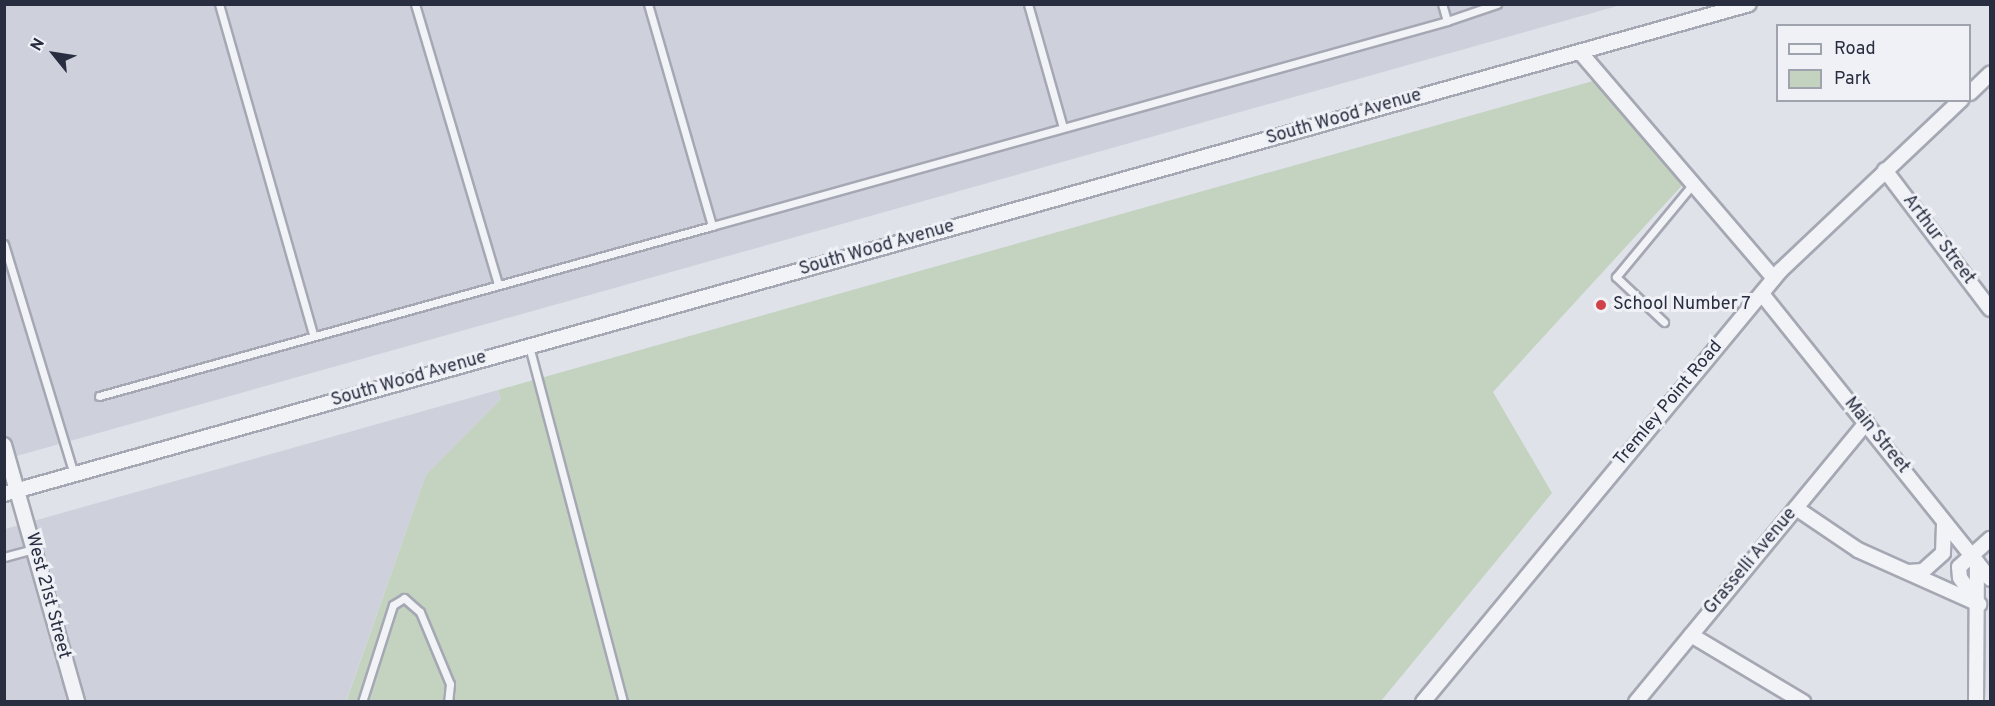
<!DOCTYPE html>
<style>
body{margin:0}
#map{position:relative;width:1995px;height:706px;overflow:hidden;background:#e0e2e9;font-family:Overpass,sans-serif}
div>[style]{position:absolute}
.built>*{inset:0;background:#ced1db}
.green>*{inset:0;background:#c3d3c0}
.roads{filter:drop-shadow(2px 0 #a5a8b3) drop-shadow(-2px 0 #a5a8b3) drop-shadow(0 2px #a5a8b3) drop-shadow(0 -2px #a5a8b3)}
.lane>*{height:7px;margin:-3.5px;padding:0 3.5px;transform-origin:3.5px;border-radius:3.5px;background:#f2f3f7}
.street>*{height:14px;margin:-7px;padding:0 7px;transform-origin:7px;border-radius:7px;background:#f2f3f7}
.dots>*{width:16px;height:16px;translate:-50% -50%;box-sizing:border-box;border:3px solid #eff1f6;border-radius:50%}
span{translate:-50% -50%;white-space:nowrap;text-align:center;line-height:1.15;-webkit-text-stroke:6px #eff1f6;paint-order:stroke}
.street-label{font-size:18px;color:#282e40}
.poi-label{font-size:18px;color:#282e40}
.left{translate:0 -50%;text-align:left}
.frame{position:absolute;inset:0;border:6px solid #282e40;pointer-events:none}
.legend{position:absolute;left:1776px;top:24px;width:195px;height:78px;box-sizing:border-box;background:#eff1f6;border:2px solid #9fa3ad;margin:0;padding:8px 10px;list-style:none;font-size:18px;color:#282e40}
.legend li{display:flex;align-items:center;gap:12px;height:30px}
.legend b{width:30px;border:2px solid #9fa3ad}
.north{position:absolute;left:24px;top:24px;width:60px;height:60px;-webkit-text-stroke:4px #eff1f6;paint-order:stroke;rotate:300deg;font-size:16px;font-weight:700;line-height:24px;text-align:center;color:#282e40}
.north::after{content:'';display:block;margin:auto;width:21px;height:27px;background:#282e40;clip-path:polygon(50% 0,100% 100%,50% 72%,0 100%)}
</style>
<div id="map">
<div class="built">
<i style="clip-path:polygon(5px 5px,1621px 5px,6px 459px)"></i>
<i style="clip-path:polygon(498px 390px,501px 399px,426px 475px,346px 701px,5px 702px,5px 529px)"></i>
</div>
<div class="green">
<i style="clip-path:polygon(1600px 79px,1687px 180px,1493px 392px,1552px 493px,1381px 701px,346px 702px,426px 475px,501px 399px,498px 390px)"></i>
</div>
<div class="roads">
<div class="lane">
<i style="left:219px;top:4px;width:344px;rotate:74.1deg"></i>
<i style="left:415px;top:4px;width:293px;rotate:73.5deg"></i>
<i style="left:648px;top:4px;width:231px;rotate:73.9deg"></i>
<i style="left:712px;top:226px;width:763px;rotate:-15.58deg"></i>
<i style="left:1447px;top:21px;width:18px;rotate:-106deg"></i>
<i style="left:1028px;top:4px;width:125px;rotate:74.2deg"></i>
<i style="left:1447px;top:21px;width:53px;rotate:-18.8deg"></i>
<i style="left:4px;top:244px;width:240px;rotate:73.1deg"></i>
<i style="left:1664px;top:322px;width:66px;rotate:-136.8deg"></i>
<i style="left:1616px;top:277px;width:121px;rotate:-50.4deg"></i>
<i style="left:529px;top:346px;width:368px;rotate:75.2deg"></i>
<i style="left:99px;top:396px;width:636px;rotate:-15.5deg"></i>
<i style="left:4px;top:557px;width:31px;rotate:-15deg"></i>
<i style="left:362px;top:702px;width:102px;rotate:-72.3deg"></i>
<i style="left:393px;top:605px;width:13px;rotate:-32deg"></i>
<i style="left:404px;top:598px;width:21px;rotate:41deg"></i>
<i style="left:420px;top:612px;width:78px;rotate:67.4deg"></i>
<i style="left:450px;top:684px;width:18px;rotate:96deg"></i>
</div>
<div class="street">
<i style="left:1580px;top:52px;width:298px;rotate:49.4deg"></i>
<i style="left:1970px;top:93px;width:28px;rotate:-44deg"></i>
<i style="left:1885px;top:170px;width:174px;rotate:52.9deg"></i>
<i style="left:1762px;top:294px;width:365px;rotate:51.3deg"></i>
<i style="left:4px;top:445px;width:267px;rotate:74.1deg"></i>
<i style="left:4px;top:494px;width:1812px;rotate:-15.68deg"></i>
<i style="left:1796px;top:508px;width:75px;rotate:34.1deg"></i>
<i style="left:1858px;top:550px;width:133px;rotate:24.1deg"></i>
<i style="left:1908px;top:572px;width:15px;rotate:-4deg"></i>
<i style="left:1923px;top:571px;width:27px;rotate:-42deg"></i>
<i style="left:1943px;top:553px;width:31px;rotate:-88deg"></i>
<i style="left:1977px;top:602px;width:29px;rotate:-125deg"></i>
<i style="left:1960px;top:578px;width:11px;rotate:-95deg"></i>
<i style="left:1959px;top:567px;width:42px;rotate:-42.1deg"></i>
<i style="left:1691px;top:635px;width:131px;rotate:30.9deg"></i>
<i style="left:1423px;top:702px;width:561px;rotate:-50.35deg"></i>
<i style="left:1781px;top:270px;width:248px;rotate:-43.4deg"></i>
<i style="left:1636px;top:702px;width:362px;rotate:-50.5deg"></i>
<i style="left:1976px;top:702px;width:140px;rotate:-89.6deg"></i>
</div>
</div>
<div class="dots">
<i style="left:1601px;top:305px;background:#d04247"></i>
</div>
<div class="street-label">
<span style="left:1344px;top:118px;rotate:-16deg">South Wood Avenue</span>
<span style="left:1938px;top:240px;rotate:53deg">Arthur Street</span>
<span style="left:877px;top:249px;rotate:-16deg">South Wood Avenue</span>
<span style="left:409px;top:380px;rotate:-16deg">South Wood Avenue</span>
<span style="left:1669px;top:404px;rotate:-50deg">Tremley Point Road</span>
<span style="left:1876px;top:436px;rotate:51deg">Main Street</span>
<span style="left:1751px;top:562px;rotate:-50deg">Grasselli Avenue</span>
<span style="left:47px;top:596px;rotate:75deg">West 21st Street</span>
</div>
<div class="poi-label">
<span class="left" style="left:1613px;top:305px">School Number 7</span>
</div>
<div class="frame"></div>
<ul class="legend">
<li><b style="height:8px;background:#f2f3f7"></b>Road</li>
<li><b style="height:16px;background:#c3d3c0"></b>Park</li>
</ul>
<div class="north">N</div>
</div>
